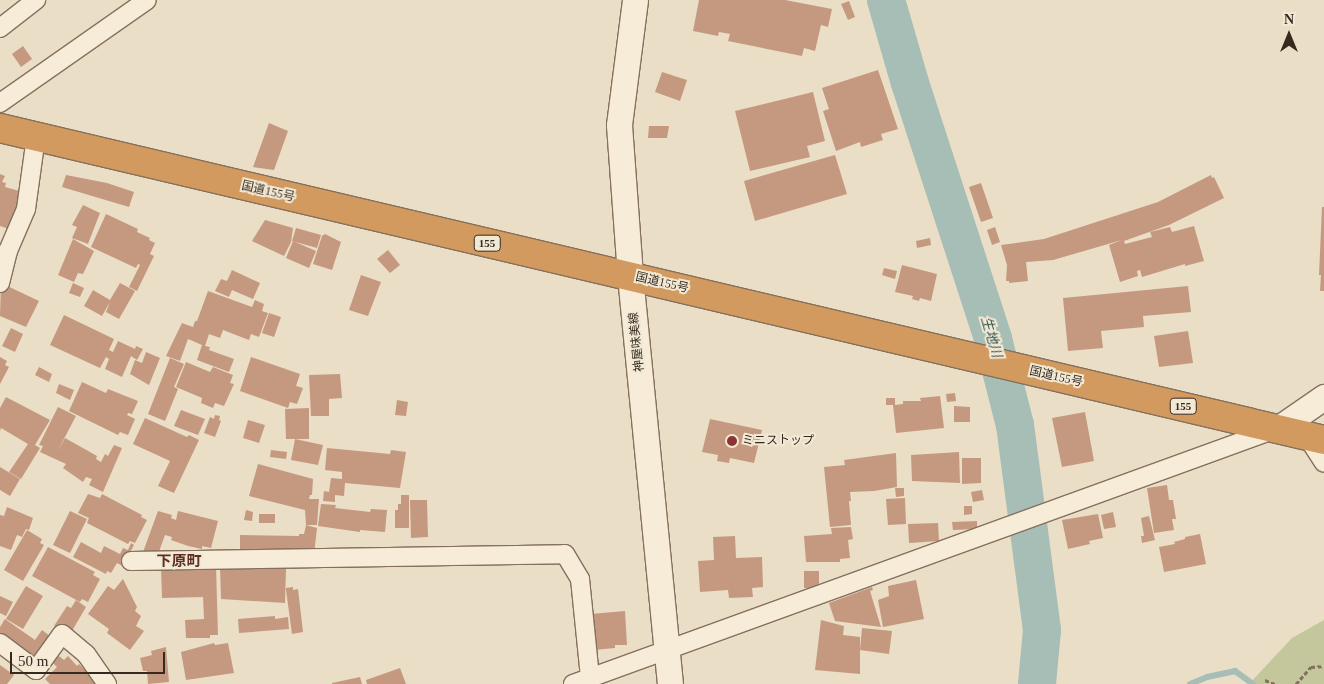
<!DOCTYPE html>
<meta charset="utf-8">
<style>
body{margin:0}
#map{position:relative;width:1324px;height:684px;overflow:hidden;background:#eadec6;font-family:"Times New Roman","Noto Sans JP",serif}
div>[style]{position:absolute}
.green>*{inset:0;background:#c4c79b}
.stream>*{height:6px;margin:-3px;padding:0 3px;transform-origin:3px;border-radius:3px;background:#a7beb6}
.river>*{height:38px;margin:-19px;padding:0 19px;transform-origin:19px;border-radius:19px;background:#a7beb6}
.building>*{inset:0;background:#c5997f}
.path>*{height:3px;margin-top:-1.5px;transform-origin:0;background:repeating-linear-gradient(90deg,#84705d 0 4px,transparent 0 6.5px)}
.roads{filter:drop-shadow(1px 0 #84705d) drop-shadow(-1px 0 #84705d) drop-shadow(0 1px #84705d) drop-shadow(0 -1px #84705d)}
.street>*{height:18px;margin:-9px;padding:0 9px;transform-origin:9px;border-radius:9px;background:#f6ecd8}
.secondary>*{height:25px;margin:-12.5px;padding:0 12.5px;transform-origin:12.5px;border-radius:12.5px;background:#f6ecd8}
.highway>*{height:28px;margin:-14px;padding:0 14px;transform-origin:14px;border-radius:14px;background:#d29a5e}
.dots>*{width:14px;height:14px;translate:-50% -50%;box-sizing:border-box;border:2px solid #f2e9d5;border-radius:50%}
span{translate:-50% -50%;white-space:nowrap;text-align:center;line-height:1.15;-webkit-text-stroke:4px #f2e9d5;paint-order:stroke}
.shield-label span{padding:1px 4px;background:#f2e9d5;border:1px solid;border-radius:4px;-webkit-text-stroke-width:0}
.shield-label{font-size:11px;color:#352920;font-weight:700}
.street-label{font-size:12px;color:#352920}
.poi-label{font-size:12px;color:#352920}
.left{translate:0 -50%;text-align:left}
.water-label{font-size:14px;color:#305450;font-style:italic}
.quarter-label{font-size:15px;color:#5e2d23;font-weight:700}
.north{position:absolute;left:1264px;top:10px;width:50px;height:50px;-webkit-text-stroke:4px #f2e9d5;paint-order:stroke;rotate:0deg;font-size:14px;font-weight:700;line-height:20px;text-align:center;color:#352920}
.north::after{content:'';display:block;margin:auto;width:18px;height:22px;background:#352920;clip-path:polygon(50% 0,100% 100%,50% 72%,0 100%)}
.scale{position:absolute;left:10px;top:652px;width:155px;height:22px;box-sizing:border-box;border:2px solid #352920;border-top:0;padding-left:6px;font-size:15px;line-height:18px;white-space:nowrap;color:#352920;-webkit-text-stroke:4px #f2e9d5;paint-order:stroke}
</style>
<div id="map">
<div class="green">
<i style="clip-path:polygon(1324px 620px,1324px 684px,1249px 684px,1292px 638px)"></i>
</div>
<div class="stream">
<i style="left:1190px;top:684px;width:18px;rotate:-22deg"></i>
<i style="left:1207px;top:677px;width:29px;rotate:-12deg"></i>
<i style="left:1235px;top:671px;width:22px;rotate:36deg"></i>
</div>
<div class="river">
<i style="left:886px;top:0;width:86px;rotate:73.9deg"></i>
<i style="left:910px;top:83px;width:269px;rotate:72deg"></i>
<i style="left:993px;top:339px;width:89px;rotate:75.7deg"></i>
<i style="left:1015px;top:425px;width:207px;rotate:82.5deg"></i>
<i style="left:1042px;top:630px;width:54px;rotate:95.3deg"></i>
</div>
<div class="building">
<i style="clip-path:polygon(699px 0,785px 0,832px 9px,828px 27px,821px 25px,815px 51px,804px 48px,802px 56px,728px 41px,730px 34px,719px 32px,718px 36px,693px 31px)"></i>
<i style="clip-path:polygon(849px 1px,855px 17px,848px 20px,841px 4px)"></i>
<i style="clip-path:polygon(23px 46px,32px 59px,21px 67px,12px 54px)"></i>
<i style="clip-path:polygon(878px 70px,898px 129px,881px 134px,883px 140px,861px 147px,860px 142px,836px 151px,823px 111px,829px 109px,822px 88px)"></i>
<i style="clip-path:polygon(662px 72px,687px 80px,680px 101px,655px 92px)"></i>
<i style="clip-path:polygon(813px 92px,825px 141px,807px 146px,810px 157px,750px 171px,735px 111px)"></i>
<i style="clip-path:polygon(269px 123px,288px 131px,274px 170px,253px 167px)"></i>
<i style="clip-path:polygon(649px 126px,669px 126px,667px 138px,648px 138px)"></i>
<i style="clip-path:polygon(835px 155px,847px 194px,755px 221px,744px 181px)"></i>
<i style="clip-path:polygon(0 174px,5px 176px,2px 182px,6px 183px,5px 187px,23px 192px,12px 230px,0 226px)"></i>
<i style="clip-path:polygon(66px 175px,107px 183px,134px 192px,129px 207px,62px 187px)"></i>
<i style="clip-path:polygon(1211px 175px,1212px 178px,1214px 177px,1224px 198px,1169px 225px,1124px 241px,1125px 244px,1152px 237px,1150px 232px,1170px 227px,1172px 232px,1194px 226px,1204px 261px,1185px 266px,1185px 264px,1142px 277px,1140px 270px,1137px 271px,1138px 276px,1120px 282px,1109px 245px,1122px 240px,1053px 260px,1026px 262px,1028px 281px,1009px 283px,1009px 281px,1006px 281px,1007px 265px,1001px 245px,1044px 239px,1158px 202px)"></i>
<i style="clip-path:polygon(981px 183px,993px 218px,981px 222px,969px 187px)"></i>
<i style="clip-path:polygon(83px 205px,100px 213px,88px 244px,72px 238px,77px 227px,72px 225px)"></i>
<i style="clip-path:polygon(1322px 207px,1324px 207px,1324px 291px,1320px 291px,1321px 275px,1319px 275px)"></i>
<i style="clip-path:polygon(106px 214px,138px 229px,137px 232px,150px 238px,149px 240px,155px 243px,150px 254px,154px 256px,137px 291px,129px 287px,140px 265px,138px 264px,136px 268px,91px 247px)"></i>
<i style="clip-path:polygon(265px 220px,293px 228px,291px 242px,284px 256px,252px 241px)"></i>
<i style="clip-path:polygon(995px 227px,1000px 242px,992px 245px,987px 230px)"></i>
<i style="clip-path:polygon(296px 228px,321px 235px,317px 248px,292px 241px)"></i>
<i style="clip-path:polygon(325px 234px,341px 242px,332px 270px,313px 264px,322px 236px)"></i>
<i style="clip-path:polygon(930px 238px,931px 245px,917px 248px,916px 241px)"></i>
<i style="clip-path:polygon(73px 239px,94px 251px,83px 274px,78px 273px,74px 282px,58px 275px)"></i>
<i style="clip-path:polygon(293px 241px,316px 251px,309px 268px,286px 258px)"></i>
<i style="clip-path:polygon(388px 250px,400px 265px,390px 273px,377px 259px)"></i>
<i style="clip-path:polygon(902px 265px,937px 274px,931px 301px,920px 298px,919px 301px,912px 299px,913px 296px,895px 292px)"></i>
<i style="clip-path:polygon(884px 268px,897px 271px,895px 279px,882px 275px)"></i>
<i style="clip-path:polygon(232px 270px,260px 283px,253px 299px,232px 290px,229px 297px,215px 291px,221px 279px,227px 281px)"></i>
<i style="clip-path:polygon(361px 275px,381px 282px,368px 316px,349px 310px)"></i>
<i style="clip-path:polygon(1px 283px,39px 301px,26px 327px,0 316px)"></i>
<i style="clip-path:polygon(73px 283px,84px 288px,80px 297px,69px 293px)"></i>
<i style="clip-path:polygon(120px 283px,135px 291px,119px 319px,106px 312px,110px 302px,102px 316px,84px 306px,93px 290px,110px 300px)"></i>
<i style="clip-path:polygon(1188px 286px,1191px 312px,1143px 316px,1144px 327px,1101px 331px,1103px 348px,1068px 351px,1063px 298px)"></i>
<i style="clip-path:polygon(208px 291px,252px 307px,255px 300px,264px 304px,262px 311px,268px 313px,259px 337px,251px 334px,249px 340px,223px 330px,220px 338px,209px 334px,205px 346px,210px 347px,209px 350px,234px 359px,229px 372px,197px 360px,202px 345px,188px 339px,180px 361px,166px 356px,182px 323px,193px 327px,195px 321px,197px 321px)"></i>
<i style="clip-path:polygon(269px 313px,281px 317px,274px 337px,262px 333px)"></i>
<i style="clip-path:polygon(64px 315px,114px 339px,109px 350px,113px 352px,118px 341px,135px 349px,136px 346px,143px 349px,137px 360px,131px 356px,122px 377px,105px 369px,109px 359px,106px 357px,100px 368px,50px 345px)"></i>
<i style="clip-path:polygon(11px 328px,23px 334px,15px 352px,2px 346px)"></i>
<i style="clip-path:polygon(1188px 331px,1193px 363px,1159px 367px,1154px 336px)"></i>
<i style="clip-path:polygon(146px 352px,160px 358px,149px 385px,130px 374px,135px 360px,142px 363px)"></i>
<i style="clip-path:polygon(0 357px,7px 361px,5px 365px,9px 367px,0 384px)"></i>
<i style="clip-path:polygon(251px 357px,300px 374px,296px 386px,303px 388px,297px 404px,290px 402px,288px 408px,240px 391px)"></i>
<i style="clip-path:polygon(170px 358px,184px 364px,174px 387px,178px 389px,165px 421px,148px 414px)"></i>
<i style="clip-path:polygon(186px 362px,210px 372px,213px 367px,233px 375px,230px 383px,234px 384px,224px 406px,215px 403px,213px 408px,201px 403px,202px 398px,176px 387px)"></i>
<i style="clip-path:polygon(39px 367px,52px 374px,49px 382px,35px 375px)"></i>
<i style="clip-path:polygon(340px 374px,342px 398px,329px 399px,329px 416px,311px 416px,309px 375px)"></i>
<i style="clip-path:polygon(82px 382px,106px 393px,108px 389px,138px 401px,132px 414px,128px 413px,127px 415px,135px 419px,128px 435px,120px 432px,118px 435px,69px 411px)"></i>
<i style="clip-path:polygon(59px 384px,74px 390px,70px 400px,56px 393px)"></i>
<i style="clip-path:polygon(955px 393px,956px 401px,947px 402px,946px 394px)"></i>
<i style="clip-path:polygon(940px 396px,944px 428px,896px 433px,893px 405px,886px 405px,886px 398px,895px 398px,895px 405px,903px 404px,903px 401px,921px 401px,920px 398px)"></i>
<i style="clip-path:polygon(6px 397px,50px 420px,35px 445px,40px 448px,21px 479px,9px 472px,28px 444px,1px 428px,0 431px,0 408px)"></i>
<i style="clip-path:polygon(397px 400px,408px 402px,406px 416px,395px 415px)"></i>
<i style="clip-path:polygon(954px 406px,970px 407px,970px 422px,954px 422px)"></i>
<i style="clip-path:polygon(58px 407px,76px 416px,57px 452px,65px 438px,97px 456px,96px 459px,101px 462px,105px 454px,108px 456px,114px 445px,122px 448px,103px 492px,89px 485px,92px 479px,86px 477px,83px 482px,63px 468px,66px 464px,40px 452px,43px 446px,39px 445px)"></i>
<i style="clip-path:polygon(309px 408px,309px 439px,286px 439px,285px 409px)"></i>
<i style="clip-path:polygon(181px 410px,205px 419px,198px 435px,174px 426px)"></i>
<i style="clip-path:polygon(1085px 412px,1094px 461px,1062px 467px,1052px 418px)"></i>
<i style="clip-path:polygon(215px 415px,220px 416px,219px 420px,221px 421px,215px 437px,204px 433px,210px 417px,214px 419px)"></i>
<i style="clip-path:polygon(145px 418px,187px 437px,189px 435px,199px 440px,174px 493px,158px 486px,170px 461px,133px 444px)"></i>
<i style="clip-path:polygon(710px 419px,762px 430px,754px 463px,730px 458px,729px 463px,717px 461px,718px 455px,702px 452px)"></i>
<i style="clip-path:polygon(248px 420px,265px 425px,259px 443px,243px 438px)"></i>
<i style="clip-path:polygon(295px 439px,323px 445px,318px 465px,291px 460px)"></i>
<i style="clip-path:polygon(327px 448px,390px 454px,391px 450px,406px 452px,400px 488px,345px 483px,344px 496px,335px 495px,335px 502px,323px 501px,324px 491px,329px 492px,331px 478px,342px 479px,342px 472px,325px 470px)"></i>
<i style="clip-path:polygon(271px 450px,287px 452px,286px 459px,270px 457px)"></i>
<i style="clip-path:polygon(959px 452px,960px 483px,912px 481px,911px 455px)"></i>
<i style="clip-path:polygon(896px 453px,897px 487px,874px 491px,850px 492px,851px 501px,849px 501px,851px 525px,830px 527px,824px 467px,845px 465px,844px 460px)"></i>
<i style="clip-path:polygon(962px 458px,981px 458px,981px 483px,962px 484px)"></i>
<i style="clip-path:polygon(258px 464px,313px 479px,312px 495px,310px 495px,309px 499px,319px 499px,317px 525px,306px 525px,305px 510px,249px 496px)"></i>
<i style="clip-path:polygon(0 467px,20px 479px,10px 496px,0 490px)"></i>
<i style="clip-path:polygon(1167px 485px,1169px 500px,1173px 500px,1176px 519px,1172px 519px,1174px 530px,1154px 533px,1147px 488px)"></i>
<i style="clip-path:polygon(895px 488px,904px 488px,904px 496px,896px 497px)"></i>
<i style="clip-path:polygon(982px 490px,984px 500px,973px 502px,971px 492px)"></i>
<i style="clip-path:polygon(88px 494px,100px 498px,102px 494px,142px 515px,141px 517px,147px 520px,135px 543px,130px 541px,128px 544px,87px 523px,89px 518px,78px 513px)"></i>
<i style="clip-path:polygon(401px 495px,409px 495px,409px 528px,395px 528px,395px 510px,398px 510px,398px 504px,401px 504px)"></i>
<i style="clip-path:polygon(905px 498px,906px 524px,888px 525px,886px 499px)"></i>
<i style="clip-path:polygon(410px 500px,427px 500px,428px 537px,411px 538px)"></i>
<i style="clip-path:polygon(321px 504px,336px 505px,335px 508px,370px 512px,371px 509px,387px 510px,385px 532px,360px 530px,360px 532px,318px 526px)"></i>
<i style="clip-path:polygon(964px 506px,972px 506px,972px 514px,964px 515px)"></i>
<i style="clip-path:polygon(7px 507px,33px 518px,29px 530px,26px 529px,22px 537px,17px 535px,11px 550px,0 546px,0 515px,4px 516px)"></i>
<i style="clip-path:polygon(246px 510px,253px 512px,252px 521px,244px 520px)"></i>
<i style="clip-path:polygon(70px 511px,87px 519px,70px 553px,53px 545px)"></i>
<i style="clip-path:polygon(158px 511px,172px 515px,171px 518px,176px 520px,178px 511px,218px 521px,211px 548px,202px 546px,202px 549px,188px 546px,171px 540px,172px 537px,165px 535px,157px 557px,143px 552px)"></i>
<i style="clip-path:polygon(1113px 512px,1116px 527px,1104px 529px,1101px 515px)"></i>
<i style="clip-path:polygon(259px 514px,275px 514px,275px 523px,259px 523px)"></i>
<i style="clip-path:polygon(1098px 514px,1103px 538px,1089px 541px,1090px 544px,1068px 549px,1062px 520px)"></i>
<i style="clip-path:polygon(1149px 516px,1155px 540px,1142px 543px,1141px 536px,1144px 536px,1141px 518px)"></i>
<i style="clip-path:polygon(977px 521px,977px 529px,953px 530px,952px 522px)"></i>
<i style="clip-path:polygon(938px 523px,939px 541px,909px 543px,908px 524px)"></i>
<i style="clip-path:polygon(306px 525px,317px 528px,314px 555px,240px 555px,240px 535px,299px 536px,299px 534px,304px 534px)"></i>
<i style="clip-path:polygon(851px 527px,853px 539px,848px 540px,850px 558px,840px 559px,840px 562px,806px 562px,804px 536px,832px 534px,831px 528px)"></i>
<i style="clip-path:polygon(27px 530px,42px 539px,40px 543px,44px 545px,23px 581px,4px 570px)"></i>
<i style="clip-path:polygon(1200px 534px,1206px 564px,1164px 572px,1159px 547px,1175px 544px,1174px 542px,1185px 539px,1185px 537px)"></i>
<i style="clip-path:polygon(735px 536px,736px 558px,762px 557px,763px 587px,752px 588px,753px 597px,729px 598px,728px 590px,700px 592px,698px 561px,714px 560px,713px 537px)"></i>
<i style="clip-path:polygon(81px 542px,101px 553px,104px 546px,120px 554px,123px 548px,128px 550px,131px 543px,134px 545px,123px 566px,117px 563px,111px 573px,107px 571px,106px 574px,73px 557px)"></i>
<i style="clip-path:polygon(48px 547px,95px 572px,93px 575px,100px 579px,88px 602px,82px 599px,80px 602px,32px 576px)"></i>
<i style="clip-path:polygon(216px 566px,218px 635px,210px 635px,210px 638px,186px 638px,185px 620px,204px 619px,203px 597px,162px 598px,161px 568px)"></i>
<i style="clip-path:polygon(220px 566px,286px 569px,285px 603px,221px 599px)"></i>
<i style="clip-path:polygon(804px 571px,819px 571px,819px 588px,804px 588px)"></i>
<i style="clip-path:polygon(123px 579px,137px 607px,135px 611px,141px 616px,136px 626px,144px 631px,130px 650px,107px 633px,109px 629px,88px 614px,108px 586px,114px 590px)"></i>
<i style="clip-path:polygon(916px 580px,924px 619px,883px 627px,878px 600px,889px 596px,888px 586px)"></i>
<i style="clip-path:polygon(26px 586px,43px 596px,23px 629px,6px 619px)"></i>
<i style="clip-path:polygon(293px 587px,293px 590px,298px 589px,303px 632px,292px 634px,286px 590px,286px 588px)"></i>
<i style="clip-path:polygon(872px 587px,873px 590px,870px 591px,881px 627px,835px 621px,829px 603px)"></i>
<i style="clip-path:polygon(0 596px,13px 602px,6px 616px,0 613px)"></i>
<i style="clip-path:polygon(76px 600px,86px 607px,69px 636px,54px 626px,67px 606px,71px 608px)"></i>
<i style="clip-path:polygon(625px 611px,627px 645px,615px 645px,615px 648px,594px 650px,591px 614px)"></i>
<i style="clip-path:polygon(275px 616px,275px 619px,288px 617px,289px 629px,239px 633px,238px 619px)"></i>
<i style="clip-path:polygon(5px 619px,35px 640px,42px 630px,54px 639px,37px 662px,0 637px,0 627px)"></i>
<i style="clip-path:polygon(821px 620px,844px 626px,843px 635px,860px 637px,860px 674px,815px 670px)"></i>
<i style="clip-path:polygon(862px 628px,892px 631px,889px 654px,860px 650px)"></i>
<i style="clip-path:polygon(214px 643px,215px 645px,228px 643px,234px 673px,186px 680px,181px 652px)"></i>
<i style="clip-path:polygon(166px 647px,169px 682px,148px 684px,147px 671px,143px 671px,140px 658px,152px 655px,151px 651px)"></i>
<i style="clip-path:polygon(59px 656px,64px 660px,68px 656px,77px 666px,79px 664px,99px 684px,50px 684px,45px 679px,57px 667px,52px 662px)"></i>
<i style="clip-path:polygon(0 665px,14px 675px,7px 684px,0 684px)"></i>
<i style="clip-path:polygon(400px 668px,406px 684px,367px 684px,366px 680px)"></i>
<i style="clip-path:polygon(360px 677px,362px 684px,332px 684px,332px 683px)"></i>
</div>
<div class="path">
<i style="left:1265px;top:680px;width:11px;rotate:22deg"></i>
<i style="left:1296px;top:684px;width:23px;rotate:-49deg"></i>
<i style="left:1311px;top:667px;width:13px;rotate:-4deg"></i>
</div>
<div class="roads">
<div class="street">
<i style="left:0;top:28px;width:46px;rotate:-37.9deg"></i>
<i style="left:0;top:103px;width:179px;rotate:-35deg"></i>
<i style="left:0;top:283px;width:33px;rotate:-76deg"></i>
<i style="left:8px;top:251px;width:46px;rotate:-66.8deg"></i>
<i style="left:26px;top:209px;width:73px;rotate:-82.1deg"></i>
<i style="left:1306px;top:435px;width:33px;rotate:57deg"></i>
<i style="left:131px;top:561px;width:434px;rotate:-0.9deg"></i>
<i style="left:565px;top:554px;width:29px;rotate:59deg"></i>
<i style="left:580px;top:579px;width:100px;rotate:84.2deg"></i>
<i style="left:0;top:643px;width:45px;rotate:36.9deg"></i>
<i style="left:36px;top:670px;width:44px;rotate:-54.2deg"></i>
<i style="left:62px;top:634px;width:31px;rotate:40deg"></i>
<i style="left:86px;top:654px;width:37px;rotate:55deg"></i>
<i style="left:573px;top:684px;width:748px;rotate:-19.94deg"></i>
</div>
<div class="secondary">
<i style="left:635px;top:0;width:126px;rotate:97.3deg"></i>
<i style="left:619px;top:125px;width:151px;rotate:85.8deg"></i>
<i style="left:630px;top:276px;width:410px;rotate:84.4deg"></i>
<i style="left:1279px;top:428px;width:55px;rotate:-34.6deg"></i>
</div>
<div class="highway">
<i style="left:0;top:128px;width:1360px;rotate:13.26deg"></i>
</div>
</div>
<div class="dots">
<i style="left:732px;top:441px;background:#8d3337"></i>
</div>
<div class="shield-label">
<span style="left:487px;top:243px">155</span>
<span style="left:1183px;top:406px">155</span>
</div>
<div class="street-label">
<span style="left:268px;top:192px;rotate:13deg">国道155号</span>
<span style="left:662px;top:283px;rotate:13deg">国道155号</span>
<span style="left:637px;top:342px;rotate:-96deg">神屋味美線</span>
<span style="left:1056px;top:377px;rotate:13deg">国道155号</span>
</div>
<div class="poi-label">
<span class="left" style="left:742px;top:441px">ミニストップ</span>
</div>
<div class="water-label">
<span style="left:991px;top:337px;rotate:74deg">生地川</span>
</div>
<div class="quarter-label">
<span style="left:179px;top:562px">下原町</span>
</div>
<div class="north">N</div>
<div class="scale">50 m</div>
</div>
